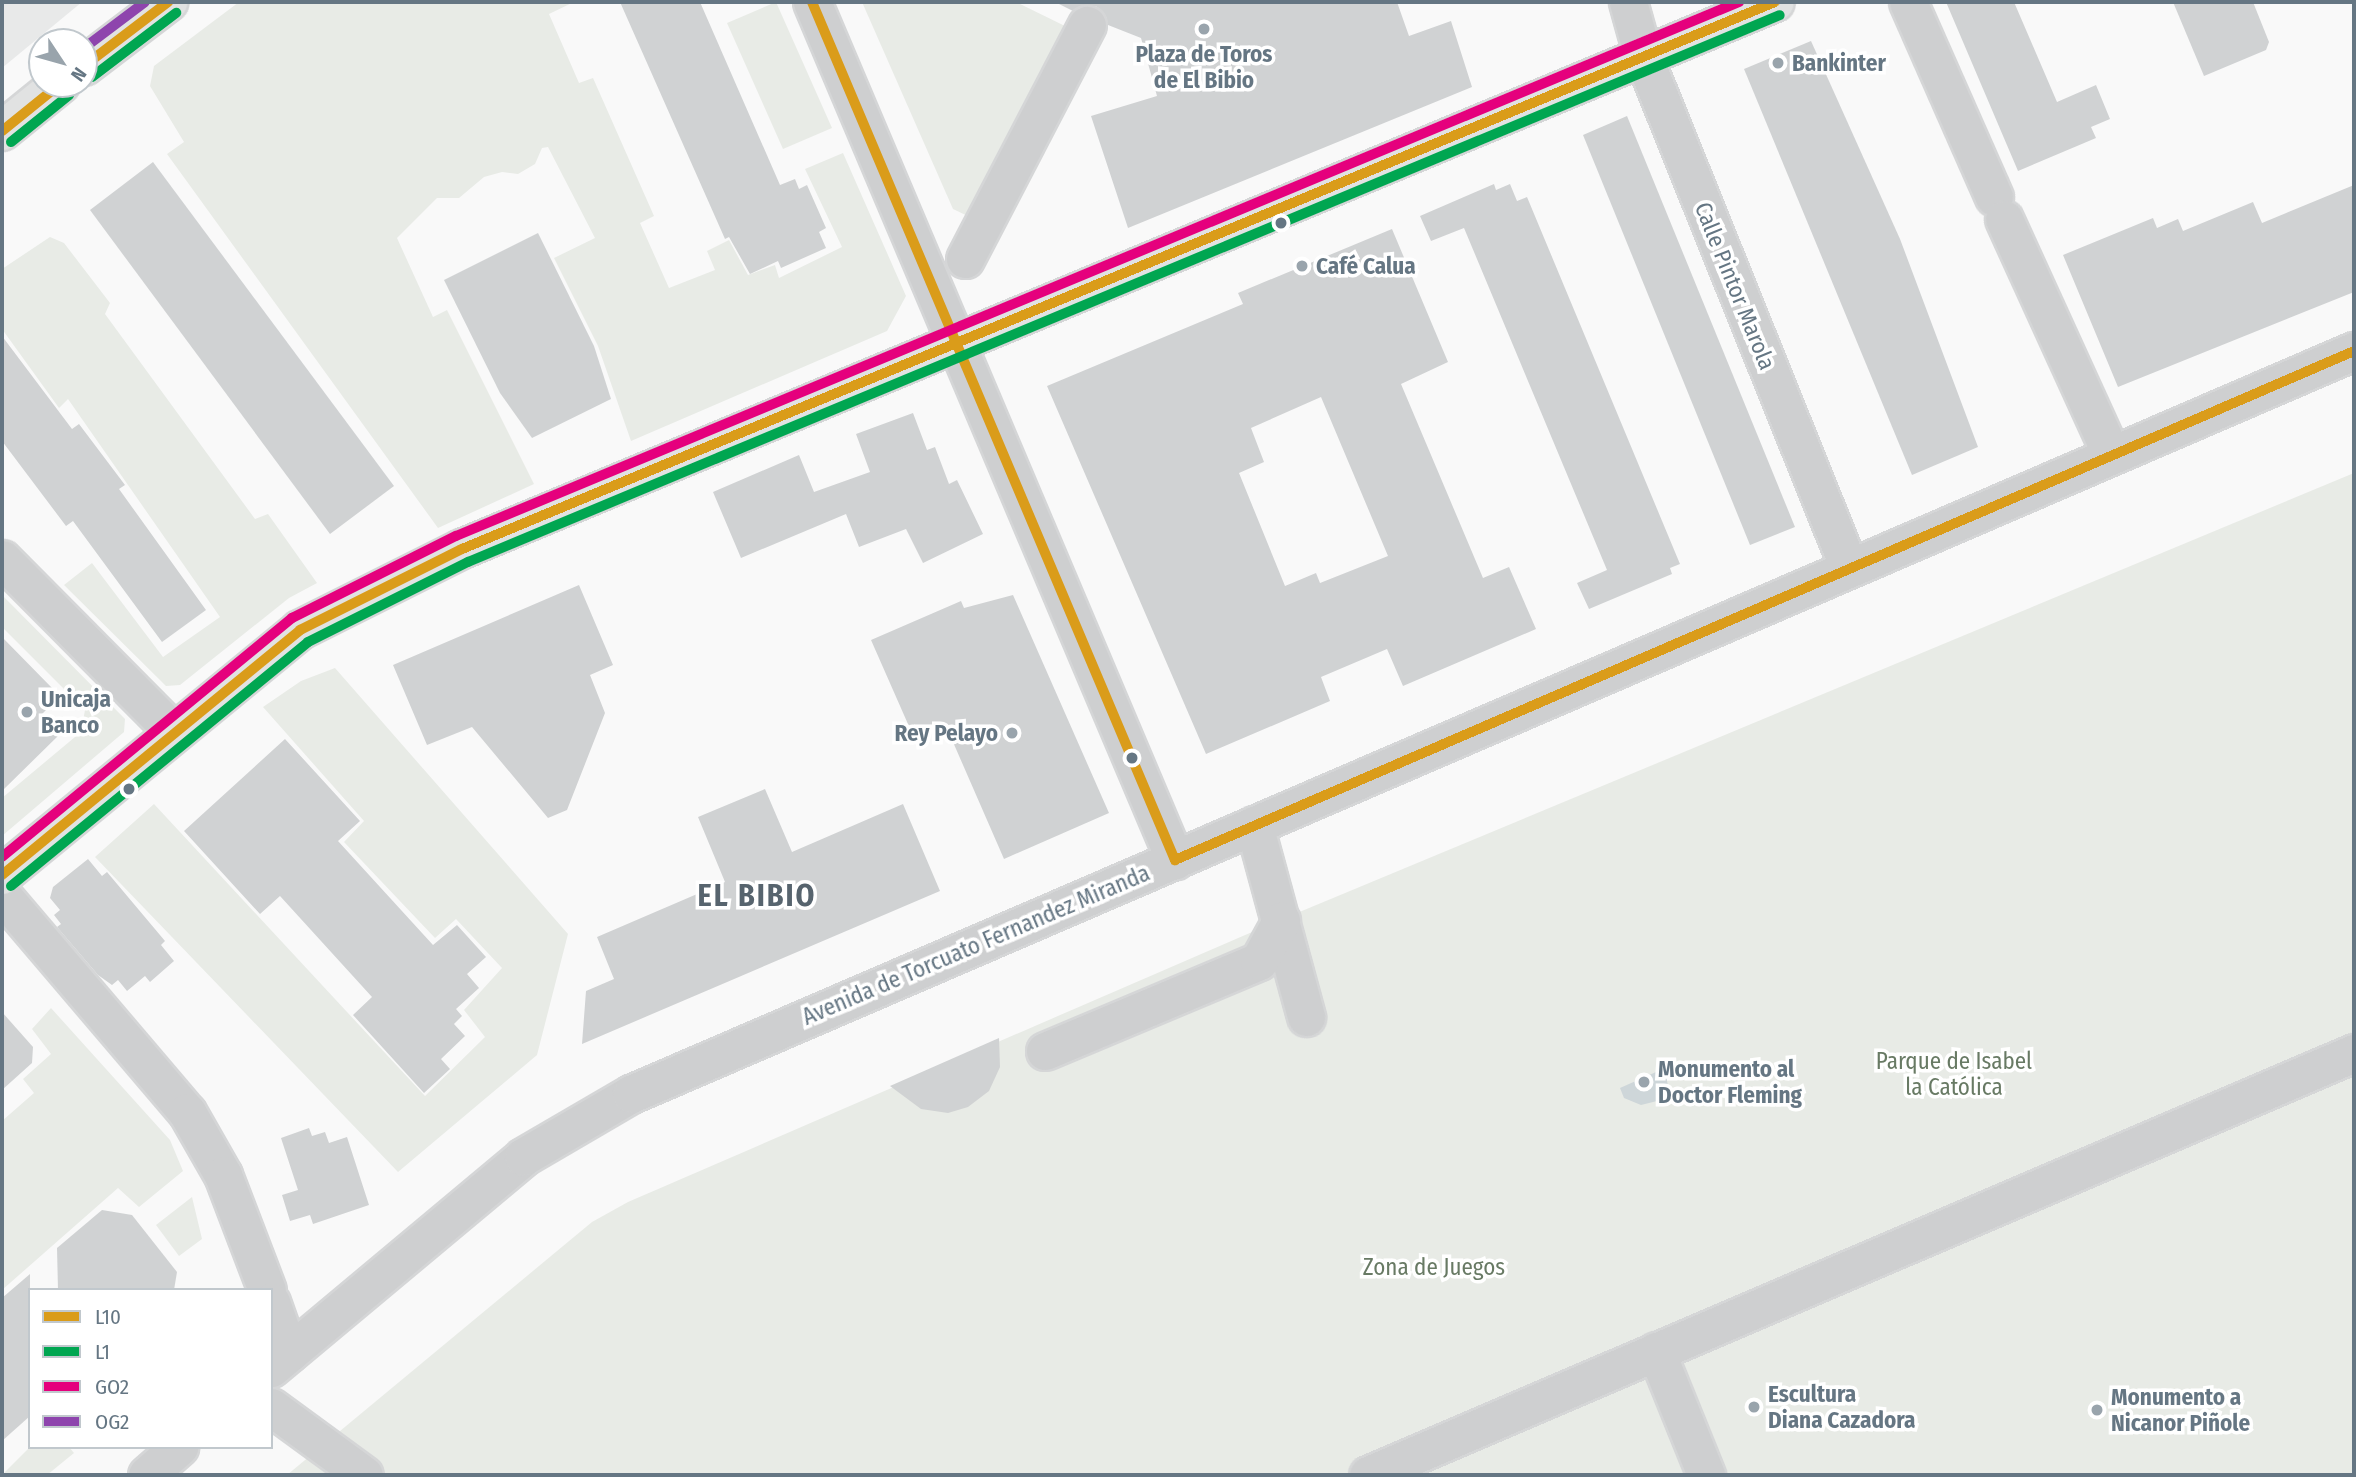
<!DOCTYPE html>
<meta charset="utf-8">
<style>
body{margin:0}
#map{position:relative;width:2356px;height:1477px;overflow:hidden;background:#f9f9f9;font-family:"Fira Sans Condensed",sans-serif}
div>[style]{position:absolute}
.built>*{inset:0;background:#e8e9e9}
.green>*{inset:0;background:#e8ebe6}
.water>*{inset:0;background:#ced6d9}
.building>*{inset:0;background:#d0d2d3}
.roads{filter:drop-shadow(2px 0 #d5d6d7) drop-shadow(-2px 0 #d5d6d7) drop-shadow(0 2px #d5d6d7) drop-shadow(0 -2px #d5d6d7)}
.minor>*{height:37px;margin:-18.5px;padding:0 18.5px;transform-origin:18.5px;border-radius:18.5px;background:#cecfd0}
.major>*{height:38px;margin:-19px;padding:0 19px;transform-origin:19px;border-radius:19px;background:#e1e2e2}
.bus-1>*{height:10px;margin:-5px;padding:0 5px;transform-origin:5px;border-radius:5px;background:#da9c1a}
.bus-2>*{height:10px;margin:-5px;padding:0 5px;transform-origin:5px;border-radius:5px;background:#00a651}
.bus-3>*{height:10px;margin:-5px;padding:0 5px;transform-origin:5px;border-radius:5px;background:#e5007d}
.bus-4>*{height:10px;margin:-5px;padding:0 5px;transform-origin:5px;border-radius:5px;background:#8e44ad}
.dots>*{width:19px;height:19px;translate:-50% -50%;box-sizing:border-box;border:4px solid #fff;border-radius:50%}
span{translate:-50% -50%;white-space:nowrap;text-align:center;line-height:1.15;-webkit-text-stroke:7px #fff;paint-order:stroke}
.poi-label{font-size:23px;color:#657683;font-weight:700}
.left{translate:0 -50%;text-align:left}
.right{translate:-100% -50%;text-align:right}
.street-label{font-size:23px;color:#657683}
.park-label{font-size:23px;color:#687a64}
.district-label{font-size:30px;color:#57646e;font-weight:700;letter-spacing:2px}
.frame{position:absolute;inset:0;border:4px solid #657683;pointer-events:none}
.legend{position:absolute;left:28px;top:1288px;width:245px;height:161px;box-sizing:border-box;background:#fff;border:2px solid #c1c8cd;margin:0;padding:9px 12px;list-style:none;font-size:21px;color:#657683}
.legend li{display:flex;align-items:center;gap:14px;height:35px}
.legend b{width:35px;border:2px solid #c1c8cd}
.north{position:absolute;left:28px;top:28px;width:70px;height:70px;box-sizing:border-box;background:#fff;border:2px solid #c1c8cd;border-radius:50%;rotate:126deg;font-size:19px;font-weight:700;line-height:28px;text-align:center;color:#657683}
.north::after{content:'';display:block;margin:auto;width:24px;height:32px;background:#99a4ac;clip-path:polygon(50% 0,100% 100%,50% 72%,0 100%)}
</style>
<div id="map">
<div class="built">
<i style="clip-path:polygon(2px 2px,82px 2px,2px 68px)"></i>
</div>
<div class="green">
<i style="clip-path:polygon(239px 2px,574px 2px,549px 14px,579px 83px,593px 78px,654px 216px,640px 223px,669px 288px,715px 270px,707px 251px,729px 240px,748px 275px,775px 265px,779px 278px,842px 247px,805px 169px,843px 153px,906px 296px,887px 331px,631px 441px,598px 346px,554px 258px,595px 238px,548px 147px,542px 148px,535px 164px,518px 174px,502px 172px,484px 177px,459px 198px,437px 198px,397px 238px,433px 317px,447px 310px,534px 484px,438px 528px,167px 154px,184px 142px,150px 86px,154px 66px)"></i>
<i style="clip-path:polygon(776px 2px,832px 128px,783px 149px,727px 23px)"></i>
<i style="clip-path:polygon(862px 2px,1016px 2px,1069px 28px,974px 219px,953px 209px)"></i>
<i style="clip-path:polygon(50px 237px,64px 243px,110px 303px,105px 314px,255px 519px,268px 514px,317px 583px,289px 598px,180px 685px,166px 686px,64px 585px,92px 563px,163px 657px,220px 617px,68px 399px,59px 408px,2px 329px,2px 269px)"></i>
<i style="clip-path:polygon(2354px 473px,2354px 1475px,287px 1475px,592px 1222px,628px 1202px,1266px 926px)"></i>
<i style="clip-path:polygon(2px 595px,125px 719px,124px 732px,2px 836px,2px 798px,81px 732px,85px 710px,2px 627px)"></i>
<i style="clip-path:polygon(335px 668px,568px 934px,537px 1055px,398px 1172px,95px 857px,154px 804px,425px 1096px,485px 1037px,464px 1010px,502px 968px,456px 919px,435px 938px,344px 842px,364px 821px,263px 707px,301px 681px)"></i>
<i style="clip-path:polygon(51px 1008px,170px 1140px,183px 1171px,139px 1207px,118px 1188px,2px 1290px,2px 1121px,34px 1093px,23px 1079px,51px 1054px,32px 1029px)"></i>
<i style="clip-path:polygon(192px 1197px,202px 1239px,179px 1256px,156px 1225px)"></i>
<i style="clip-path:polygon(30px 1447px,69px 1447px,74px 1453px,47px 1475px,2px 1475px)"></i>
</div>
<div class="water">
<i style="clip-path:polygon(1665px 1068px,1668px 1087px,1657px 1101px,1641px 1105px,1624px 1098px,1620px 1088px)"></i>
</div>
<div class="building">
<i style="clip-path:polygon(620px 2px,700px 2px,780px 185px,795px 179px,799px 189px,807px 185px,826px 228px,819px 232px,826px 248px,781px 268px,778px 261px,750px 274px,729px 237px,725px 239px)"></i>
<i style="clip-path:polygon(1055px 2px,1397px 2px,1409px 36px,1451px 21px,1472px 87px,1128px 228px,1091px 116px,1157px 96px,1141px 38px,1108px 25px,1096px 6px,1073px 11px)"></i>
<i style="clip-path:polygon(1946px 2px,2014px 2px,2057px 102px,2096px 85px,2110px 119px,2091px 127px,2096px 138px,2018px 171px)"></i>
<i style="clip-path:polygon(2173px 2px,2253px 2px,2269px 42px,2266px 50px,2204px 76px)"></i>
<i style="clip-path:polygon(1811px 41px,1900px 239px,1978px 447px,1912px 475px,1744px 69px)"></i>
<i style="clip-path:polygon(1627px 116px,1795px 527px,1750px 545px,1583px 135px)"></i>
<i style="clip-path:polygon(153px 162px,394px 486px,330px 534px,90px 210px)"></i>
<i style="clip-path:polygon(1494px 184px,1496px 190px,1510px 184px,1517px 201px,1527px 197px,1680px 564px,1670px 568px,1672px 574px,1589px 609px,1577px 583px,1607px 570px,1464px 228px,1431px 241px,1420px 216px)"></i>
<i style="clip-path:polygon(2354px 185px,2354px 292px,2118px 387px,2063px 255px,2153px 218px,2157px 228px,2178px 219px,2183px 231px,2253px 202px,2262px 223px)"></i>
<i style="clip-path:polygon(evenodd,1392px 229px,1448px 362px,1401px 384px,1483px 578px,1509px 567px,1536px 629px,1403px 686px,1387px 649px,1321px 677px,1330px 701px,1206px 754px,1047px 386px,1243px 304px,1238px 293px,1392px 229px,1321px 397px,1388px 556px,1320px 583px,1316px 573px,1285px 586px,1239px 473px,1264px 462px,1251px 428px,1321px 397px)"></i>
<i style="clip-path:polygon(538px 233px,594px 346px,611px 399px,532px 438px,500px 393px,444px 280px)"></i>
<i style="clip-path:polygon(2px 336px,72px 429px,79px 424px,125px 485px,119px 489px,206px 610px,162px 642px,73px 521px,66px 526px,2px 441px)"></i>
<i style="clip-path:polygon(913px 413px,927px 450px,935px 447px,949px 484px,957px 480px,983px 534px,923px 563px,906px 529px,859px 547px,846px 514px,741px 558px,713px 492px,799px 455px,814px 492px,870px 472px,856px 434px)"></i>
<i style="clip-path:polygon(579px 585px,613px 665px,590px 675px,605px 713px,567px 810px,548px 818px,472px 727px,427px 745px,393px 665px)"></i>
<i style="clip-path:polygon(1013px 595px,1109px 813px,1004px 859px,946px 726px,915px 740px,871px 640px,961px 601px,964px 608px)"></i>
<i style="clip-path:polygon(2px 637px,53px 689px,39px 702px,46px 710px,41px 715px,60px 734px,2px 791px)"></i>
<i style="clip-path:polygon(285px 739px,360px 821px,338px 841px,433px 945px,457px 925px,486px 957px,467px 974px,479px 988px,456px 1009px,462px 1016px,454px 1024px,465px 1036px,441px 1059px,450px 1069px,424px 1093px,353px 1015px,372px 997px,280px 896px,260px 914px,184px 831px)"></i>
<i style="clip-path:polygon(765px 789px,792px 852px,903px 804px,940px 891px,582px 1044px,586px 991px,614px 979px,597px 937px,725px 882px,698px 817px)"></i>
<i style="clip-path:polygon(88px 859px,102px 876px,107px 872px,165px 941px,161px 945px,174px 961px,150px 982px,145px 976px,127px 991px,118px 980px,112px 985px,98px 975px,57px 927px,61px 924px,54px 915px,60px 910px,50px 898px,53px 887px)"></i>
<i style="clip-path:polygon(2px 1012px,33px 1047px,32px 1063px,2px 1090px)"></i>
<i style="clip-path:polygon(999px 1038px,1000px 1067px,989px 1091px,968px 1107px,948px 1113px,921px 1109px,890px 1086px)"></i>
<i style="clip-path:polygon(309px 1128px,312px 1136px,325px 1132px,329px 1143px,347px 1137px,369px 1205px,313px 1224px,310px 1215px,290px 1221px,282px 1195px,298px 1190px,281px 1138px)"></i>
<i style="clip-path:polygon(102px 1210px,132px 1215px,177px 1272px,174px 1290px,58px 1290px,57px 1248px)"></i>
<i style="clip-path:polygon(30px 1274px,30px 1416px,2px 1441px,2px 1298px)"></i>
</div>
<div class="roads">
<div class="minor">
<i style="left:812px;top:2px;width:932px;rotate:67.07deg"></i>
<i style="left:1628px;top:2px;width:56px;rotate:74.5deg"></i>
<i style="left:1643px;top:56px;width:552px;rotate:68.08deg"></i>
<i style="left:1908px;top:2px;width:213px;rotate:66.2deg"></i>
<i style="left:2004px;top:219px;width:258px;rotate:65.5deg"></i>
<i style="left:965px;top:259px;width:264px;rotate:-62.5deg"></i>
<i style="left:2px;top:559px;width:243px;rotate:45.2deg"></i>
<i style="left:1254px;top:825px;width:199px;rotate:74.8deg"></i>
<i style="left:2px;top:895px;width:285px;rotate:49.6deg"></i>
<i style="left:187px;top:1112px;width:73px;rotate:60.3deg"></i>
<i style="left:223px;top:1175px;width:123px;rotate:69.1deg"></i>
<i style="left:1045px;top:1051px;width:232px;rotate:-22.8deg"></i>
<i style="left:1259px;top:961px;width:46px;rotate:-61.2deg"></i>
<i style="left:271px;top:1302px;width:54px;rotate:70.6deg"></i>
<i style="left:1656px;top:1351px;width:134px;rotate:68deg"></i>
<i style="left:271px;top:1368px;width:329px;rotate:-39.9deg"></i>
<i style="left:523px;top:1157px;width:125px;rotate:-30.3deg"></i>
<i style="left:631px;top:1094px;width:1876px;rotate:-23.33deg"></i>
<i style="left:271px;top:1407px;width:115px;rotate:36.2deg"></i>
<i style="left:147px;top:1475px;width:43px;rotate:-41.2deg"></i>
<i style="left:1368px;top:1475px;width:1073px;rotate:-23.17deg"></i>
</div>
<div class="major">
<i style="left:84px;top:66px;width:106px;rotate:-37.3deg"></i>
<i style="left:2px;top:131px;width:75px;rotate:-39deg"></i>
<i style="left:2px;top:875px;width:386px;rotate:-39.4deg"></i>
<i style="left:300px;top:630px;width:181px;rotate:-26.6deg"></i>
<i style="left:462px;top:549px;width:1422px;rotate:-22.62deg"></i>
</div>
</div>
<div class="bus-1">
<i style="left:812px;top:2px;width:932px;rotate:67.07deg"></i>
<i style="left:1175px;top:860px;width:1284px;rotate:-23.35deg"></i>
<i style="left:84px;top:66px;width:106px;rotate:-37.3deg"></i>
<i style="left:2px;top:131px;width:75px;rotate:-39deg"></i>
<i style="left:2px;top:875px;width:386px;rotate:-39.4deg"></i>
<i style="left:300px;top:630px;width:181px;rotate:-26.6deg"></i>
<i style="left:462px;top:549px;width:1422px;rotate:-22.62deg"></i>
</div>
<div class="bus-2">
<i style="left:92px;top:77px;width:106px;rotate:-37.3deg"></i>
<i style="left:11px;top:142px;width:75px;rotate:-39deg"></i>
<i style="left:11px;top:886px;width:384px;rotate:-39.4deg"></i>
<i style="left:308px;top:642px;width:179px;rotate:-26.6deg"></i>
<i style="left:468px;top:562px;width:1421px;rotate:-22.63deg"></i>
</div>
<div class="bus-3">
<i style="left:2px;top:857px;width:376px;rotate:-39.5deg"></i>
<i style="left:292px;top:618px;width:183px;rotate:-26.6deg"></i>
<i style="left:456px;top:536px;width:1390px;rotate:-22.6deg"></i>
</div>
<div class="bus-4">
<i style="left:84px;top:48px;width:76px;rotate:-37deg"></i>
</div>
<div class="dots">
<i style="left:1204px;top:29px;background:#99a4ac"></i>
<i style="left:1778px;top:63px;background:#99a4ac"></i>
<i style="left:1281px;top:223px;background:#657683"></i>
<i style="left:1302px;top:266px;background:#99a4ac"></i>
<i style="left:27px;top:712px;background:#99a4ac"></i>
<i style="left:1012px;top:733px;background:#99a4ac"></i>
<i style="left:1132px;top:758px;background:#657683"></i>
<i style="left:129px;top:789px;background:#657683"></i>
<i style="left:1644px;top:1082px;background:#99a4ac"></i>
<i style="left:1754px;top:1407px;background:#99a4ac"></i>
<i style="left:2097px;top:1410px;background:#99a4ac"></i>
</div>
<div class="poi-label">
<span style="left:1204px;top:67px">Plaza de Toros<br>de El Bibio</span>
<span class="left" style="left:1792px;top:63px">Bankinter</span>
<span class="left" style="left:1316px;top:266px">Café Calua</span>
<span class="left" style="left:41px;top:712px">Unicaja<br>Banco</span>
<span class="right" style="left:998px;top:733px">Rey Pelayo</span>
<span class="left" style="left:1658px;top:1082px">Monumento al<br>Doctor Fleming</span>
<span class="left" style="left:1768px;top:1407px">Escultura<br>Diana Cazadora</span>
<span class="left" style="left:2111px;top:1410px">Monumento a<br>Nicanor Piñole</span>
</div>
<div class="street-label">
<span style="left:1735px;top:286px;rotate:68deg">Calle Pintor Marola</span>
<span style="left:976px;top:945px;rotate:-23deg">Avenida de Torcuato Fernandez Miranda</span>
</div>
<div class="park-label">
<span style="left:1954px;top:1074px">Parque de Isabel<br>la Católica</span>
<span style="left:1434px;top:1267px">Zona de Juegos</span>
</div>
<div class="district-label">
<span style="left:757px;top:896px">EL BIBIO</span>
</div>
<div class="frame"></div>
<ul class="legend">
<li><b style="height:9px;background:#da9c1a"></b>L10</li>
<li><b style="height:9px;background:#00a651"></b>L1</li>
<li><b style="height:9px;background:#e5007d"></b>GO2</li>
<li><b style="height:9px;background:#8e44ad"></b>OG2</li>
</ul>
<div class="north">N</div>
</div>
